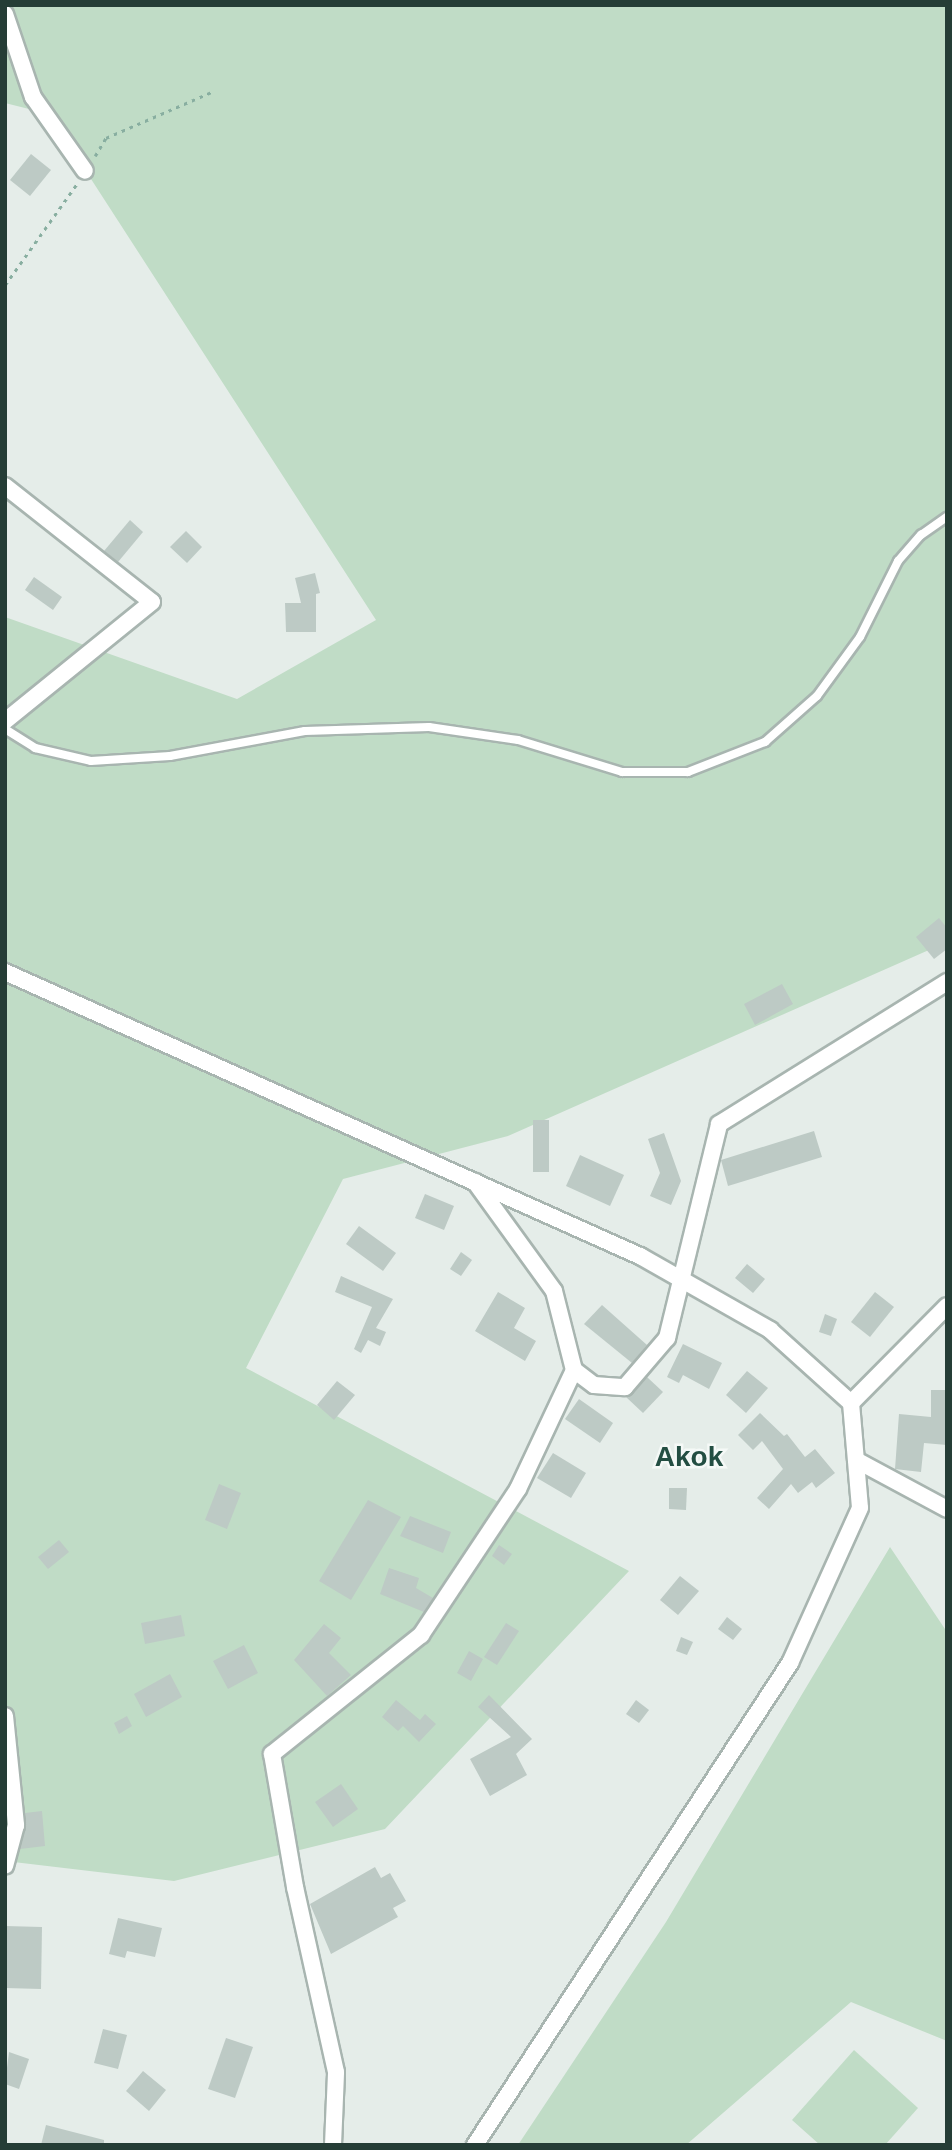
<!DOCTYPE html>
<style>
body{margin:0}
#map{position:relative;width:952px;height:2150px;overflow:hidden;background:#e5ede9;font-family:Arial,sans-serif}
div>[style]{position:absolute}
.green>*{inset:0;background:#c0dcc6}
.building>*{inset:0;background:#bdcac5}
.path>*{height:2.5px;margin-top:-1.25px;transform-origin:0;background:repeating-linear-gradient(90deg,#88aea0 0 3.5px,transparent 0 8.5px)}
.roads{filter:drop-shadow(2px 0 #a8b5b0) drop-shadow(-2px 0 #a8b5b0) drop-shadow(0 2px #a8b5b0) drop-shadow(0 -2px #a8b5b0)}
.service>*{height:8px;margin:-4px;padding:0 4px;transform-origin:4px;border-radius:4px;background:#fff}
.minor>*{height:16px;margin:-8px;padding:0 8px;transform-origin:8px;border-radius:8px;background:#fff}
span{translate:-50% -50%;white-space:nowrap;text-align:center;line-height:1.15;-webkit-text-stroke:5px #f5f9f7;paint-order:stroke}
.quarter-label{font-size:28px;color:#234e42;font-weight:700}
.frame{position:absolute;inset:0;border:7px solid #253d36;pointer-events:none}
</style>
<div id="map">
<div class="green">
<i style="clip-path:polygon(5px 5px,947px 5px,947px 942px,508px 1136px,343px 1179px,246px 1368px,629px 1571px,385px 1829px,174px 1881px,5px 1861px,5px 617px,237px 699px,376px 620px,49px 114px,5px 103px)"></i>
<i style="clip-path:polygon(890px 1547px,947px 1632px,947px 2041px,851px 2002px,686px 2145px,518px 2145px,666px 1922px)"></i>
<i style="clip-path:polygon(854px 2050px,918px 2108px,885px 2145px,820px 2145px,792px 2120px)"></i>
</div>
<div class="building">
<i style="clip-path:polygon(31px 154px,51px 170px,30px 196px,10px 180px)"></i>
<i style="clip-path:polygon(130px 520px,143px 532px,118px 562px,104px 551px)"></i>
<i style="clip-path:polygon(186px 531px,202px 547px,187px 563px,170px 547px)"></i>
<i style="clip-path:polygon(315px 573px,320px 593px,316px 594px,316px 632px,286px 632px,285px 603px,301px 603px,295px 578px)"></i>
<i style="clip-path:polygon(34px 577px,62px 597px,53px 610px,25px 590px)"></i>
<i style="clip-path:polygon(939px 918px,947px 928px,947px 949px,934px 959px,916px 937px)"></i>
<i style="clip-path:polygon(782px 984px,793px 1004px,755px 1025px,744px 1004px)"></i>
<i style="clip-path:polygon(533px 1120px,549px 1120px,549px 1172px,533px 1172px)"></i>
<i style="clip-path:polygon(814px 1131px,822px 1157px,728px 1186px,721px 1160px)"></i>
<i style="clip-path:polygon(664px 1133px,681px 1181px,671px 1205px,650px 1196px,660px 1173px,648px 1139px)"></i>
<i style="clip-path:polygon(580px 1155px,624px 1175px,610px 1206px,566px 1186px)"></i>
<i style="clip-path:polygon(425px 1194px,454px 1206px,444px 1230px,415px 1218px)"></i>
<i style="clip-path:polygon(359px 1226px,396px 1253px,383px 1271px,346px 1244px)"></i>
<i style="clip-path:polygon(461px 1252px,472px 1260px,461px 1276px,450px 1269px)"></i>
<i style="clip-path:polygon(747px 1264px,765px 1279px,753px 1293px,735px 1278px)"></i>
<i style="clip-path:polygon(341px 1276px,393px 1299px,376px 1328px,386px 1332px,380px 1346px,368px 1340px,361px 1353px,354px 1349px,372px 1307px,335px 1292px)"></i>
<i style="clip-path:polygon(498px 1292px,525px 1308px,514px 1328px,536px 1341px,525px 1361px,475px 1331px)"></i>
<i style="clip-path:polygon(875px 1292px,894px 1307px,870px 1337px,851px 1322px)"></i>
<i style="clip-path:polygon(602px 1305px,647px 1345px,632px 1363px,584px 1324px)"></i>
<i style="clip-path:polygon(825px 1314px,837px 1319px,831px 1336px,819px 1332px)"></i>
<i style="clip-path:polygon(683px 1344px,722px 1363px,709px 1389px,683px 1375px,679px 1383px,667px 1377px)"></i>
<i style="clip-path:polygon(747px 1371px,768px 1388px,746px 1413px,726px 1395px)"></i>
<i style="clip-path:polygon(647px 1377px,663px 1392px,643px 1413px,626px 1397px)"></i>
<i style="clip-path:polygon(337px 1381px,355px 1395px,334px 1420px,317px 1405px)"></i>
<i style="clip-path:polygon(931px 1390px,947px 1390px,947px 1445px,924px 1443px,921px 1472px,895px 1469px,899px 1414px,931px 1417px)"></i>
<i style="clip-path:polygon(579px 1399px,613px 1423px,600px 1443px,565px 1419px)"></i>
<i style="clip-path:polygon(760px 1413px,784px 1436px,787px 1434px,805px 1457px,815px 1449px,835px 1473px,816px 1488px,812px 1482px,798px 1493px,791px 1484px,769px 1509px,757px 1498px,783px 1469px,762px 1441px,753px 1450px,738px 1435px)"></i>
<i style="clip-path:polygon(553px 1453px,586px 1473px,571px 1498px,537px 1478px)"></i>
<i style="clip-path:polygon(219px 1484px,241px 1493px,227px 1529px,205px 1520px)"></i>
<i style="clip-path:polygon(669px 1488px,687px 1488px,686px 1510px,669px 1509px)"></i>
<i style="clip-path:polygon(368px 1500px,401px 1517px,351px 1600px,319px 1581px)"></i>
<i style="clip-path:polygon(410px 1516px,451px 1532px,443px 1553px,400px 1536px)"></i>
<i style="clip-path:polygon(59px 1540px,69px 1552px,48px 1569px,38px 1557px)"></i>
<i style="clip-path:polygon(499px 1545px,512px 1554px,504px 1565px,492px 1556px)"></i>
<i style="clip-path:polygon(389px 1568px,419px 1578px,416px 1588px,433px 1598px,424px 1612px,380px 1594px)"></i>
<i style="clip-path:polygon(680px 1576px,699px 1591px,678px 1615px,660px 1600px)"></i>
<i style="clip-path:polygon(181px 1615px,185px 1636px,145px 1644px,141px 1623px)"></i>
<i style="clip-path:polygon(727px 1617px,742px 1629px,733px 1640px,718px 1629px)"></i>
<i style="clip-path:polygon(506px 1623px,519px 1631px,497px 1665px,484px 1657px)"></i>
<i style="clip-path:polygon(324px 1624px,341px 1638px,329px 1653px,351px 1675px,327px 1696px,294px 1660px)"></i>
<i style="clip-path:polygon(681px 1637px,693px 1642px,687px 1655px,676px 1651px)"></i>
<i style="clip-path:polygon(244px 1645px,258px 1673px,228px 1689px,213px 1661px)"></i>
<i style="clip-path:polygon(469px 1651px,483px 1659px,471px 1681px,457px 1673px)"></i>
<i style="clip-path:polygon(170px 1674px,182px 1697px,146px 1717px,134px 1694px)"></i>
<i style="clip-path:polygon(489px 1695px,532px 1739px,516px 1754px,527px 1775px,490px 1796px,470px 1759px,511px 1737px,478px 1707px)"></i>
<i style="clip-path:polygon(396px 1700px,420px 1720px,425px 1714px,436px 1724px,419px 1742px,403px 1726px,398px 1731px,382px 1717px)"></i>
<i style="clip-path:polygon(636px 1700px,649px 1710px,639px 1723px,626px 1714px)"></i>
<i style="clip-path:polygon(127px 1716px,132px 1726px,119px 1734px,114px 1723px)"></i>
<i style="clip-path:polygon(341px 1784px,358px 1809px,333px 1827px,315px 1802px)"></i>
<i style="clip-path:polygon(42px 1811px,45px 1846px,20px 1849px,25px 1813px)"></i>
<i style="clip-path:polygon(375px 1867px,381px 1878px,390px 1873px,406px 1901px,393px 1908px,398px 1917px,331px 1954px,310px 1904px)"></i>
<i style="clip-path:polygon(118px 1918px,162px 1928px,155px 1957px,127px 1951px,125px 1958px,109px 1954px)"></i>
<i style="clip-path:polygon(5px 1926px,42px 1927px,41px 1989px,5px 1988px)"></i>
<i style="clip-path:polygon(103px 2029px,127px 2035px,118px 2069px,94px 2063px)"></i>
<i style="clip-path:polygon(226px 2038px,253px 2047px,235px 2098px,208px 2089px)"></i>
<i style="clip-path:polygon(9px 2052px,29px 2059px,19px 2089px,5px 2084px)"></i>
<i style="clip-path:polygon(143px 2071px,166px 2090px,149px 2111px,126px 2091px)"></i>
<i style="clip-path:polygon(46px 2125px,104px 2140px,104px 2145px,41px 2145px)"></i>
</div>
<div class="path">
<i style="left:95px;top:156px;width:21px;rotate:-59deg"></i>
<i style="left:106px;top:138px;width:116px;rotate:-23.5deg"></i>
<i style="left:5px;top:285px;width:123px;rotate:-54.6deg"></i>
</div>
<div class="roads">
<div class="service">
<i style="left:5px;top:729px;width:36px;rotate:32deg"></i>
<i style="left:35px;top:748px;width:57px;rotate:13.1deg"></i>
<i style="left:91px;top:761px;width:79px;rotate:-3.6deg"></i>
<i style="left:170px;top:756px;width:137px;rotate:-10.5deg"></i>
<i style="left:305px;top:731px;width:124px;rotate:-1.8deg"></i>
<i style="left:429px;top:727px;width:90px;rotate:8.3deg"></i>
<i style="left:518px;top:740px;width:109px;rotate:17.1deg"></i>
<i style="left:622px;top:772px;width:66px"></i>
<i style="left:688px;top:772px;width:83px;rotate:-21.3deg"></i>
<i style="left:765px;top:742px;width:69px;rotate:-41.5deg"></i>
<i style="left:817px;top:696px;width:73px;rotate:-53.9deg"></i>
<i style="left:860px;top:637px;width:85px;rotate:-63.4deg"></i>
<i style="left:898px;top:561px;width:35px;rotate:-49deg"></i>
<i style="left:921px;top:535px;width:32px;rotate:-35deg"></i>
</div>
<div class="minor">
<i style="left:5px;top:14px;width:88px;rotate:71.4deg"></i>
<i style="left:33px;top:97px;width:90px;rotate:54.9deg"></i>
<i style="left:5px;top:486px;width:187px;rotate:38.3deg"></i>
<i style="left:152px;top:602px;width:189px;rotate:141deg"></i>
<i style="left:5px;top:972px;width:696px;rotate:24.1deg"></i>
<i style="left:640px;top:1256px;width:150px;rotate:29.6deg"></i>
<i style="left:770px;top:1330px;width:109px;rotate:42deg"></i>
<i style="left:851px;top:1403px;width:105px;rotate:85.1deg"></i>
<i style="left:860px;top:1508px;width:170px;rotate:114.3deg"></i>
<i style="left:790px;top:1663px;width:576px;rotate:123.17deg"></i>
<i style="left:574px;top:1370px;width:25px;rotate:37deg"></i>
<i style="left:594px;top:1385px;width:31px;rotate:4deg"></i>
<i style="left:625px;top:1387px;width:65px;rotate:-49.4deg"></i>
<i style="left:667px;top:1338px;width:220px;rotate:-76.3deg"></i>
<i style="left:719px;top:1124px;width:269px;rotate:-31.9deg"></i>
<i style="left:851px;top:1403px;width:136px;rotate:-45.3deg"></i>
<i style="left:856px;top:1460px;width:103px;rotate:28.3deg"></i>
<i style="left:5px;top:1716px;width:110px;rotate:84.2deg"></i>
<i style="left:16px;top:1825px;width:42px;rotate:105deg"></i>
<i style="left:333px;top:2145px;width:73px;rotate:-87.6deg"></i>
<i style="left:336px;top:2072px;width:189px;rotate:-102.5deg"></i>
<i style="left:295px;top:1887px;width:135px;rotate:-99.8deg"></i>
<i style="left:272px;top:1754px;width:191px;rotate:-38.6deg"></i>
<i style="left:421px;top:1635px;width:175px;rotate:-56.4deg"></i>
<i style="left:518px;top:1489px;width:132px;rotate:-64.8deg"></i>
<i style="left:574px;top:1370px;width:81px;rotate:-104.2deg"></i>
<i style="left:554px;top:1291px;width:135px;rotate:-125.9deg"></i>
</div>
</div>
<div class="quarter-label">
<span style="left:689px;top:1457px">Akok</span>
</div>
<div class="frame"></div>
</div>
